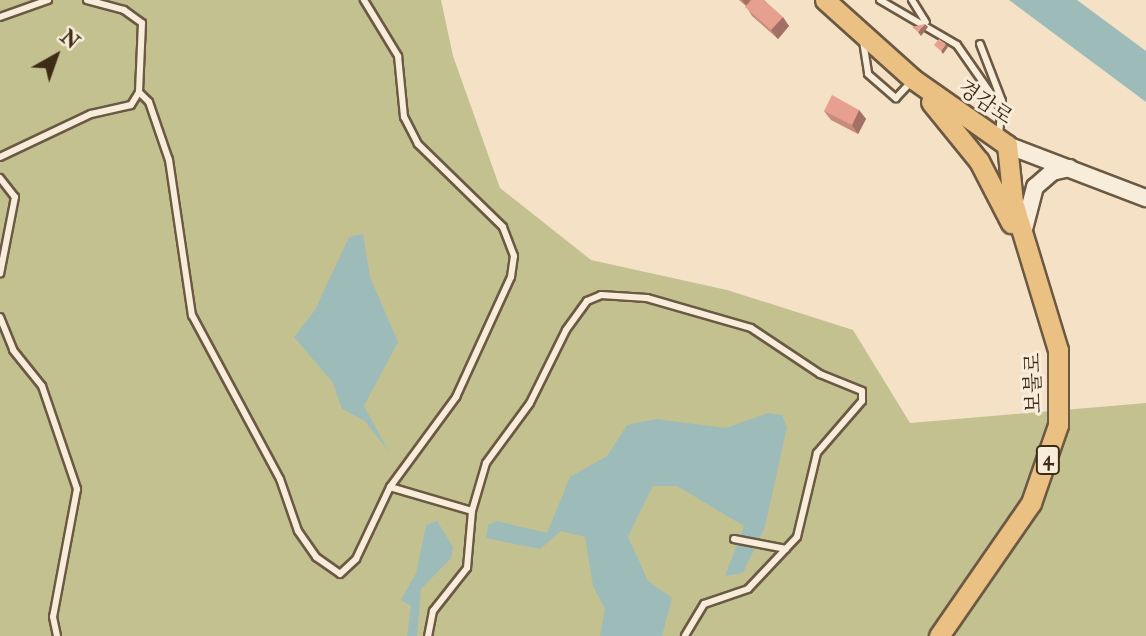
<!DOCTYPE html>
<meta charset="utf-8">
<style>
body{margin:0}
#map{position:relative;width:1146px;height:636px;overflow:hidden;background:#f5e1c6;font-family:"IM FELL Double Pica","Noto Serif KR",serif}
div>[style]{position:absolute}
.green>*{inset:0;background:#c3c190}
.water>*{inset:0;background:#9dbcb9}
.roads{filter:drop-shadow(2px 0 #6c5943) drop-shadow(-2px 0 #6c5943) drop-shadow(0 2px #6c5943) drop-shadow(0 -2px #6c5943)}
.service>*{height:6px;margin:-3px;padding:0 3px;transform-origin:3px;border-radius:3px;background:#f8ecda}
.tertiary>*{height:16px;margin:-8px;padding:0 8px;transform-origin:8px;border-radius:8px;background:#f8ecda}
.primary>*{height:19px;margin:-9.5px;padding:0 9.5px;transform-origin:9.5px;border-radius:9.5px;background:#eac083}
.wall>*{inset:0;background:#c78a7c}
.shaded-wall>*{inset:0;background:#a27065}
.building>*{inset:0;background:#e7a090}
span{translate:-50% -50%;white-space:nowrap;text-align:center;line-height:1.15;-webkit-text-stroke:6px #f8ecda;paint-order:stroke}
.shield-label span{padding:2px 5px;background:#f8ecda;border:2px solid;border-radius:5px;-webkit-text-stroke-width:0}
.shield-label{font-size:19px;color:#3e2c17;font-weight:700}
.street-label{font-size:21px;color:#3e2c17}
.north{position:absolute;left:21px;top:21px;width:70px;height:70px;-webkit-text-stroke:5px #f8ecda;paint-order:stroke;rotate:40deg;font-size:19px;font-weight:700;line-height:28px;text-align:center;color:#3e2c17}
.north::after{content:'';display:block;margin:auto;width:24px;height:32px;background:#3e2c17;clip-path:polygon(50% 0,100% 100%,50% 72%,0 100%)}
</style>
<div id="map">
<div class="green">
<i style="clip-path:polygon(0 0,441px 0,453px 56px,500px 188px,591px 260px,727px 290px,853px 330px,910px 423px,1146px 403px,1146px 636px,0 636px)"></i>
</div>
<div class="water">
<i style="clip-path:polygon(1009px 0,1077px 0,1146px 51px,1146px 102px)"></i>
<i style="clip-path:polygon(363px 234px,370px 277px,398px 342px,364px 406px,389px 452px,365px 421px,342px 409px,333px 383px,294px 337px,315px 310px,349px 237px)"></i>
<i style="clip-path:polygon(768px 413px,782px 415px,787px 427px,765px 527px,743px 573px,725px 576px,744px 526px,677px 486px,653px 486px,633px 526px,628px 537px,648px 581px,672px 598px,662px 636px,600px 636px,605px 609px,593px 586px,585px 537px,561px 531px,540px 549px,486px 538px,488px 525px,497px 521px,547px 533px,570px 477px,607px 456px,627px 425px,656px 419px,726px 428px)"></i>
<i style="clip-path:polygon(437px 521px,453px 547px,451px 558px,421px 589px,417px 636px,407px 636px,411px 606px,401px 600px,416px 573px,426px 525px)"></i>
</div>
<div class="roads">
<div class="service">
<i style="left:87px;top:0;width:38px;rotate:15deg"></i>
<i style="left:124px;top:10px;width:22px;rotate:36deg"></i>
<i style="left:142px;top:23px;width:69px;rotate:92.5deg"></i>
<i style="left:880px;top:0;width:89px;rotate:30.3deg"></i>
<i style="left:957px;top:45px;width:77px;rotate:55.1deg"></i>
<i style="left:912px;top:0;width:26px;rotate:58deg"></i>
<i style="left:0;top:17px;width:51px;rotate:-19.5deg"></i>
<i style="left:863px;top:41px;width:33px;rotate:81deg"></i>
<i style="left:868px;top:74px;width:37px;rotate:41deg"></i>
<i style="left:896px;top:98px;width:25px;rotate:-47deg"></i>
<i style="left:980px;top:44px;width:61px;rotate:68.9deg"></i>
<i style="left:1002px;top:101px;width:33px;rotate:95deg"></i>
<i style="left:0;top:157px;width:101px;rotate:-25.3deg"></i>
<i style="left:91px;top:114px;width:41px;rotate:-12.7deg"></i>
<i style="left:131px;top:105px;width:15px;rotate:-58deg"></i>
<i style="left:139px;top:92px;width:14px;rotate:45deg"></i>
<i style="left:149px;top:102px;width:61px;rotate:71deg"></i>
<i style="left:169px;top:160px;width:157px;rotate:81.6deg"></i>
<i style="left:192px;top:315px;width:186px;rotate:61.8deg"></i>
<i style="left:280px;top:479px;width:55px;rotate:70.9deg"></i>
<i style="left:298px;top:531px;width:32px;rotate:55deg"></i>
<i style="left:316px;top:557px;width:29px;rotate:35deg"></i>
<i style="left:340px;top:574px;width:22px;rotate:-43deg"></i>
<i style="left:356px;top:559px;width:80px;rotate:-64.7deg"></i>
<i style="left:390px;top:487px;width:112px;rotate:-53.7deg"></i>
<i style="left:456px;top:397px;width:132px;rotate:-65.4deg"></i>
<i style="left:511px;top:277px;width:21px;rotate:-82deg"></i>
<i style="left:514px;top:256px;width:31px;rotate:-111deg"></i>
<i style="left:503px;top:227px;width:119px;rotate:-135.7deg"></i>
<i style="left:418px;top:144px;width:30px;rotate:-117deg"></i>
<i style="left:404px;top:117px;width:61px;rotate:-95.6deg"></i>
<i style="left:398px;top:56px;width:66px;rotate:-121.3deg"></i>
<i style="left:0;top:178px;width:24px;rotate:52deg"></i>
<i style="left:15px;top:197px;width:78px;rotate:101deg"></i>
<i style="left:0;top:317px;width:35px;rotate:68deg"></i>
<i style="left:13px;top:350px;width:46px;rotate:51.1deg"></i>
<i style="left:42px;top:386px;width:109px;rotate:71.2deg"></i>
<i style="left:77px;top:489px;width:130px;rotate:100.6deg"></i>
<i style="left:53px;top:617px;width:19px;rotate:78deg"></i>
<i style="left:390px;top:487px;width:85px;rotate:16.3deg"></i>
<i style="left:472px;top:511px;width:57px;rotate:95deg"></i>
<i style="left:467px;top:568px;width:55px;rotate:128.3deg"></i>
<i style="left:433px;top:611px;width:25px;rotate:101deg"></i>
<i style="left:472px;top:511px;width:50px;rotate:-73.7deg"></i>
<i style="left:486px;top:463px;width:74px;rotate:-53.7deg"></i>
<i style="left:530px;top:403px;width:81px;rotate:-63.7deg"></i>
<i style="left:566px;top:330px;width:36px;rotate:-54deg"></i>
<i style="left:587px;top:301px;width:15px;rotate:-23deg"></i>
<i style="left:601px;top:295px;width:46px;rotate:3.7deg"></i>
<i style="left:647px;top:298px;width:108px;rotate:16.1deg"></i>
<i style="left:751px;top:328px;width:83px;rotate:33.7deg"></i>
<i style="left:820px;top:374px;width:45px;rotate:22deg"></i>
<i style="left:862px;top:391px;width:10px;rotate:90deg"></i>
<i style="left:862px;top:401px;width:69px;rotate:130.9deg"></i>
<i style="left:817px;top:453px;width:86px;rotate:103.4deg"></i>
<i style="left:797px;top:537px;width:71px;rotate:133.3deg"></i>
<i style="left:748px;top:589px;width:46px;rotate:161.2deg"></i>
<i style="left:704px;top:604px;width:37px;rotate:121deg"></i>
<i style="left:734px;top:539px;width:53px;rotate:10.9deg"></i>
</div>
<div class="tertiary">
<i style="left:1007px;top:145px;width:149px;rotate:20.9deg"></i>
<i style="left:1023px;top:233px;width:48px;rotate:-75.4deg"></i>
<i style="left:1035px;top:187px;width:23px;rotate:-41deg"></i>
<i style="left:1052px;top:172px;width:18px;rotate:-13deg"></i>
</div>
<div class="primary">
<i style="left:825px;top:0;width:118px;rotate:41.9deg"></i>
<i style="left:913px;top:79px;width:115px;rotate:35.1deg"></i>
<i style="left:1007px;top:145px;width:57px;rotate:84deg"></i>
<i style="left:1013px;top:202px;width:155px;rotate:73.1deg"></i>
<i style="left:1058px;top:350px;width:75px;rotate:90deg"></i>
<i style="left:1058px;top:425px;width:83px;rotate:109.1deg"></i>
<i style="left:1031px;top:503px;width:162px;rotate:124.7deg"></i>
<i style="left:931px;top:102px;width:76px;rotate:50.9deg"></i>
<i style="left:979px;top:161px;width:70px;rotate:62.7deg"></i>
</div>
</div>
<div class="wall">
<i style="clip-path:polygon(739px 0,764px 0,789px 26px,778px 39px,752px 16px,746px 6px)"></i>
<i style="clip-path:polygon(859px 110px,866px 119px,858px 134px,831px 120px,824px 111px)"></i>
</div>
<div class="shaded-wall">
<i style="clip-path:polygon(742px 0,755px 0,748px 8px)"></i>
<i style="clip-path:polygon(783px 17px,789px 26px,778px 39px,771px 30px)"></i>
<i style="clip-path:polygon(925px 24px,928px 27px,921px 36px,918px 32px)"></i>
<i style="clip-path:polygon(946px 44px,948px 47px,943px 54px,941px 51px)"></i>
<i style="clip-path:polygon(859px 110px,866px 119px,858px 134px,852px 125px)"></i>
</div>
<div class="building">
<i style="clip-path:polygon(751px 0,764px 0,783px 17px,771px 30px,745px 7px)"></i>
<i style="clip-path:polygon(925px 24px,918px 32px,912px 27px)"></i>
<i style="clip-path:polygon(939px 39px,946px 44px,941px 51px,934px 45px)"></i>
<i style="clip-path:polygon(832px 95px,859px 110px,852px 125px,824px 111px)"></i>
</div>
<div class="shield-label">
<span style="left:1048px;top:460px">4</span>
</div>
<div class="street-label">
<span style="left:985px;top:103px;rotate:34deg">경감로</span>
<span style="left:1034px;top:383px;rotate:-91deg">보불로</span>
</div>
<div class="north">N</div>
</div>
